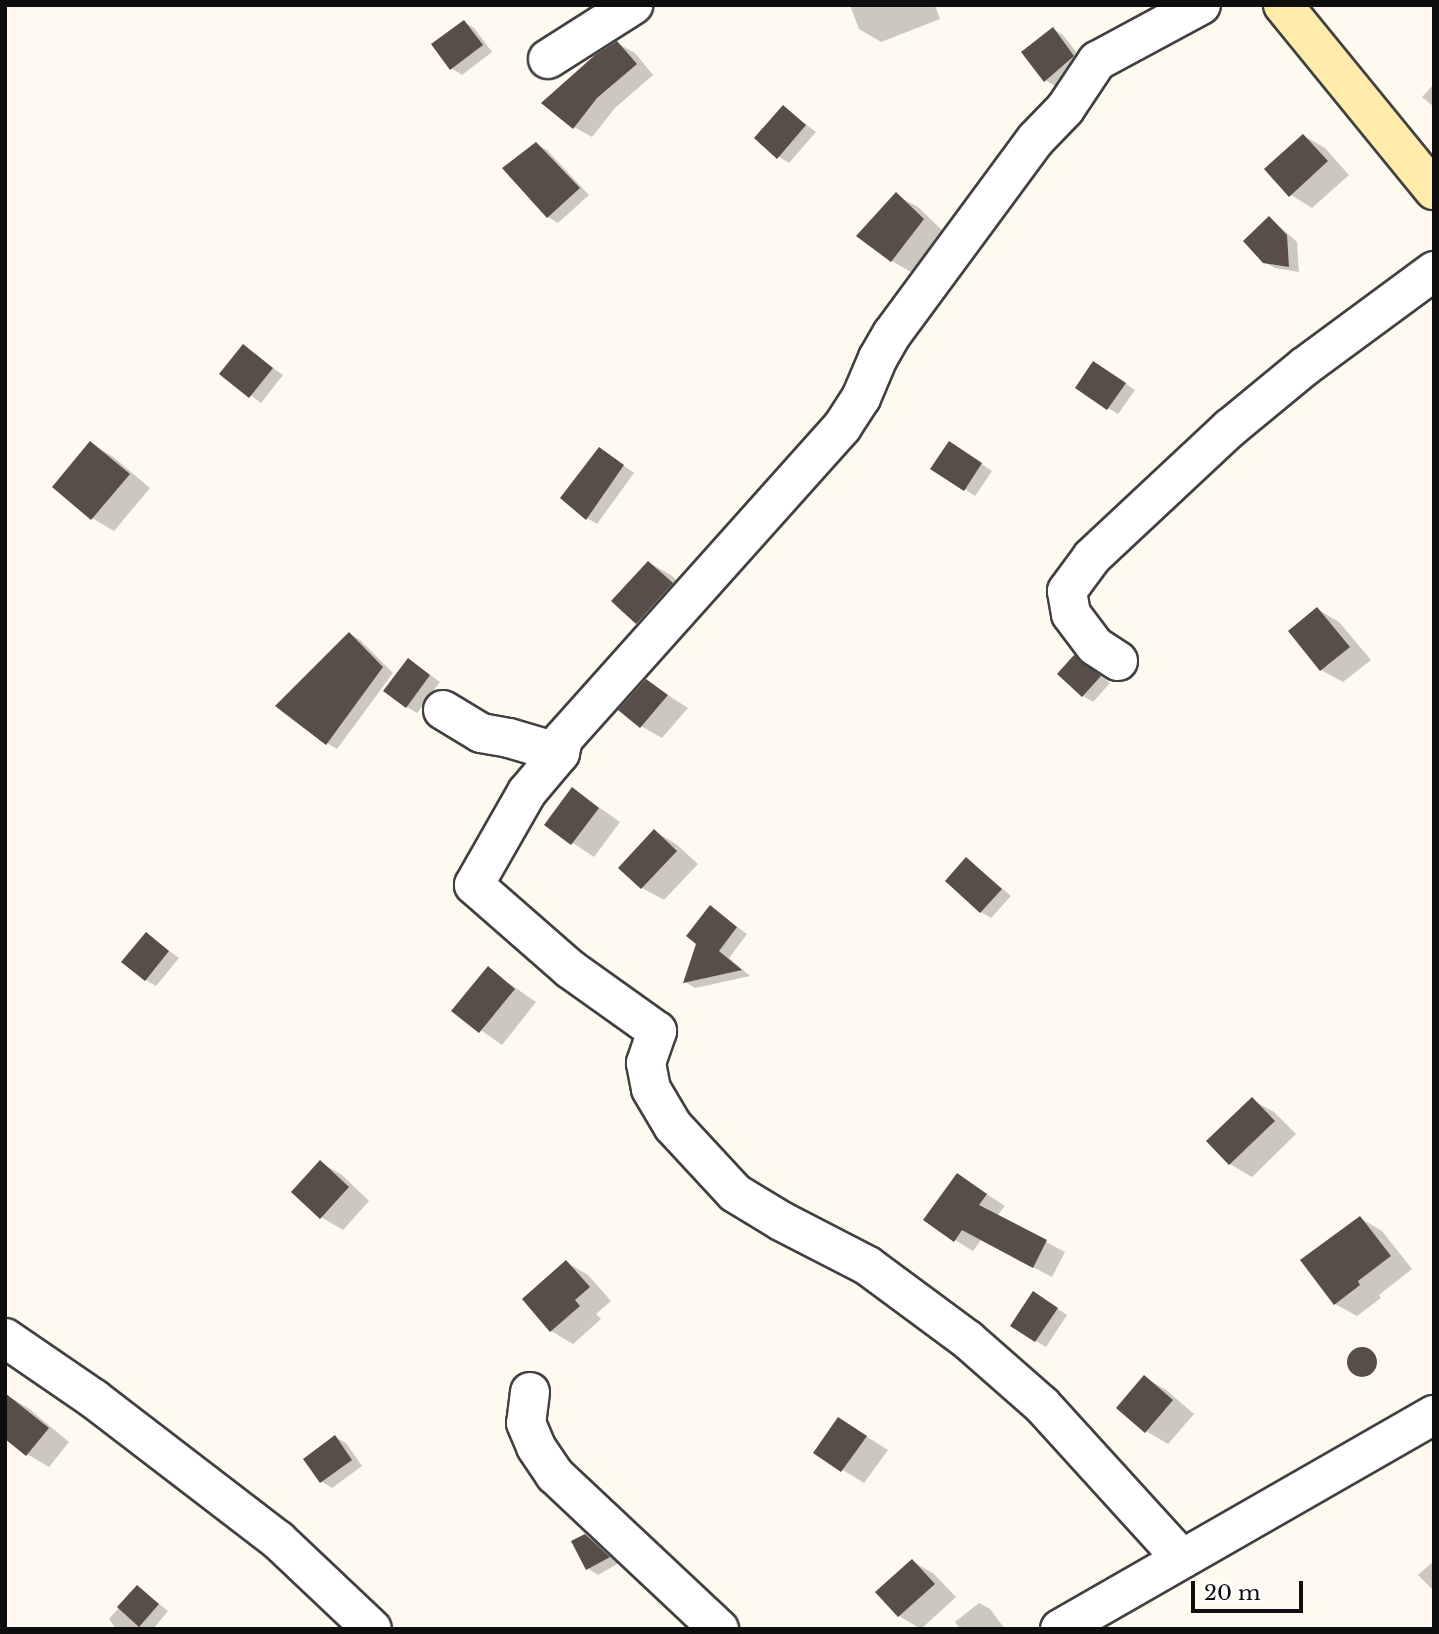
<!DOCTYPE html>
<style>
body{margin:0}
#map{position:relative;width:1439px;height:1634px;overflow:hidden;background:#fffaf0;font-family:"Libre Baskerville",serif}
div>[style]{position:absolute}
.shadow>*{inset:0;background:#0003}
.building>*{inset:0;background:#584d49}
.round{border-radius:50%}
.roads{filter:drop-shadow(2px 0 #414141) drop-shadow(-2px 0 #414141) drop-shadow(0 2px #414141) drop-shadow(0 -2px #414141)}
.street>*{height:38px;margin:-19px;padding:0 19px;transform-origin:19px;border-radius:19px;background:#fff}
.secondary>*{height:38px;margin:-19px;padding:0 19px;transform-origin:19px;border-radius:19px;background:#ffecab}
span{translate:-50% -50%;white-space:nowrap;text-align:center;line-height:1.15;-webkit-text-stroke:7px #fff;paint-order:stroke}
.frame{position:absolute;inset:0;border:7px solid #0e0e0e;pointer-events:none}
.scale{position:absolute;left:1191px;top:1581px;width:112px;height:32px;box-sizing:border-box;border:4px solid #0e0e0e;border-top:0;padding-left:9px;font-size:21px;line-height:24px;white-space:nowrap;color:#0e0e0e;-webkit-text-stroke:5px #fff;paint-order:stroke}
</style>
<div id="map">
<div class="shadow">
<i style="clip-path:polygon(850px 5px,935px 5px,940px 19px,881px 42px,859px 29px)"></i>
<i style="clip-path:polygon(464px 22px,474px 28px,492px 52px,462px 75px,451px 68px)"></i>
<i style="clip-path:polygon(1053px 29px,1063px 35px,1084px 62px,1055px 86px,1045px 80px)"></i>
<i style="clip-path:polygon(617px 43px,635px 53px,653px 75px,615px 108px,592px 137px,574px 127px)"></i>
<i style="clip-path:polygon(1434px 84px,1434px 107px,1422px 97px)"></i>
<i style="clip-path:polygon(783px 107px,816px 132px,789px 163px,779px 157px)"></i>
<i style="clip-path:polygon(1304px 136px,1325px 148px,1349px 175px,1312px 208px,1291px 195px)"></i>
<i style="clip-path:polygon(536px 144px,547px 150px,589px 195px,558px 223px,548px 217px)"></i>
<i style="clip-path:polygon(896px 195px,918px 207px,945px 233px,914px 274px,892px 261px)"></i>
<i style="clip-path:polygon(1270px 218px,1297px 242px,1299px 272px,1275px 268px,1264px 262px)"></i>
<i style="clip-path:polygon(243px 346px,283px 375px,261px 403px,222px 374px)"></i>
<i style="clip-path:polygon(1104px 369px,1135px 390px,1118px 414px,1108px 408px)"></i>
<i style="clip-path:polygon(90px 443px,112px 456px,150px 488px,114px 531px,92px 518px,54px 486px)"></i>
<i style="clip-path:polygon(600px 449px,634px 473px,597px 524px,587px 518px)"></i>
<i style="clip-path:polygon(960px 449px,992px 471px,975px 496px,933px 468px)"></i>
<i style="clip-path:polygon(649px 563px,671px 575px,694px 597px,659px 635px,637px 623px)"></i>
<i style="clip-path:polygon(1317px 609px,1339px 622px,1371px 660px,1343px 682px,1321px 670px)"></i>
<i style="clip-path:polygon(350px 634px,360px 640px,393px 673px,337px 749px,327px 743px)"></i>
<i style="clip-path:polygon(1074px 657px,1110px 683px,1093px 702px,1083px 696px)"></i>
<i style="clip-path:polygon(418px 666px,440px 682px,417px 713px,407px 707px)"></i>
<i style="clip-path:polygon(646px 681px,688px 708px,662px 738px,641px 726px)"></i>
<i style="clip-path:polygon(573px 789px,620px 822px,594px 857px,546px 825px)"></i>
<i style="clip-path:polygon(654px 831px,676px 844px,698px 864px,664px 900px,642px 888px,620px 868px)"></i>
<i style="clip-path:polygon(967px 859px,1011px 896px,991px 918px,981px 912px)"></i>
<i style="clip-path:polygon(710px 907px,747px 934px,729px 958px,750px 976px,695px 988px,685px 982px)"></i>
<i style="clip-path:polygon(146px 934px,179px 958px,156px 986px,146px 980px)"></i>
<i style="clip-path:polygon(488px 969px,536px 1002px,502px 1045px,454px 1011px)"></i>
<i style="clip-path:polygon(1252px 1100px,1274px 1112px,1296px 1134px,1252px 1177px,1230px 1164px,1209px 1141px)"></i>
<i style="clip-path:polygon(320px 1162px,342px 1175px,369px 1201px,343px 1230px,321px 1217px)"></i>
<i style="clip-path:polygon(957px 1175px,1005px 1206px,997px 1216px,1065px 1252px,1052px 1277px,981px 1240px,973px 1251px,955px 1240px)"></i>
<i style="clip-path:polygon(1360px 1218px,1382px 1231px,1412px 1269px,1379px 1295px,1381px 1298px,1357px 1316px,1335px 1304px)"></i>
<i style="clip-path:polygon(566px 1262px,588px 1275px,611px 1301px,596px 1314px,601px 1319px,573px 1344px,551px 1331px)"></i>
<i style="clip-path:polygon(1043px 1299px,1067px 1315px,1046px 1347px,1012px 1326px)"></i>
<i style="clip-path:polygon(1144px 1377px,1166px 1390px,1194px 1414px,1168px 1444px,1146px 1431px)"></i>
<i style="clip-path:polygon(6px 1395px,28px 1408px,69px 1442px,49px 1467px,27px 1454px)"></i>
<i style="clip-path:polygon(839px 1419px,888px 1450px,864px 1483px,815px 1453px)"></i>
<i style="clip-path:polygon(335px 1437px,346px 1443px,362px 1466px,332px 1488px,321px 1481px)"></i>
<i style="clip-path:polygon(585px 1536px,596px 1542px,619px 1563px,598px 1575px,587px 1568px)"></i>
<i style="clip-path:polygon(912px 1561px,934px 1574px,956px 1597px,921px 1629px,899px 1616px,878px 1593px)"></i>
<i style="clip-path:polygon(1434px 1561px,1434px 1591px,1418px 1575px)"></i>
<i style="clip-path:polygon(137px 1587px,168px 1611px,153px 1629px,116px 1629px,109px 1619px)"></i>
<i style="clip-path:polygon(979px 1603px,990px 1609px,1005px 1629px,960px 1629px,955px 1622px)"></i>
</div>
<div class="building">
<i style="clip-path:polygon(464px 20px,483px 45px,450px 70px,431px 44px)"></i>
<i style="clip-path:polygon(1053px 27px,1074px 56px,1044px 82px,1021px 52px)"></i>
<i style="clip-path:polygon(617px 41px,637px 64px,597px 98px,573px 129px,541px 103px,595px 55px)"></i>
<i style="clip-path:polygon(783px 105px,806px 125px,777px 159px,754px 138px)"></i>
<i style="clip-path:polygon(1303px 134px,1328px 161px,1289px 197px,1264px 169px)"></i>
<i style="clip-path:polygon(536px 142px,580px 188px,547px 218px,502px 168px)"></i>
<i style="clip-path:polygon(896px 192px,924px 219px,891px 262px,856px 236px)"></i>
<i style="clip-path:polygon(1269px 216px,1287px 235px,1289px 267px,1263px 263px,1243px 241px)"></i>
<i style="clip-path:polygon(243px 344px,273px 368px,249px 398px,219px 374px)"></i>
<i style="clip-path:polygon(1093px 361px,1126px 383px,1107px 410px,1075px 388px)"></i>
<i style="clip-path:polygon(90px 441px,130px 474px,91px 520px,52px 487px)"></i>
<i style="clip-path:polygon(949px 441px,982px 463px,964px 491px,930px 469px)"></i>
<i style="clip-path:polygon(599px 447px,624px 465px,586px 520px,560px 498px)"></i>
<i style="clip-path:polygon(648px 561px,673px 583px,636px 624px,611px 601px)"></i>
<i style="clip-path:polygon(1317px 607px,1350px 647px,1320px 671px,1288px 631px)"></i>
<i style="clip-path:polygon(349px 632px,383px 667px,326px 745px,275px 706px)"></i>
<i style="clip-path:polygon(1074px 655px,1101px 676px,1082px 697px,1057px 674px)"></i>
<i style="clip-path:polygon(408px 658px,430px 675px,406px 708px,383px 691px)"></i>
<i style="clip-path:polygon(646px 679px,668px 695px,640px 728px,618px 710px)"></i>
<i style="clip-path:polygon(572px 787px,599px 808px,571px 845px,544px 825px)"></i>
<i style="clip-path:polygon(654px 829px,677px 851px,641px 889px,618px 868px)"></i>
<i style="clip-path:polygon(966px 857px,1002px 889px,980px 913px,945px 881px)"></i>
<i style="clip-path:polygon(710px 905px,737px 927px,719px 951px,742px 970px,683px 983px,696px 944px,686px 936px)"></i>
<i style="clip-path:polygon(146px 932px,169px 951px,145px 981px,121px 962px)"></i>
<i style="clip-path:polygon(488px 966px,515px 989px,479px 1033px,451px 1011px)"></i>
<i style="clip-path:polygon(1252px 1097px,1275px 1121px,1229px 1165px,1206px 1141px)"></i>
<i style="clip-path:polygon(320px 1160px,349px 1187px,320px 1219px,291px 1192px)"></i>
<i style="clip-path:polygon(957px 1173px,987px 1194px,979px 1205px,1047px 1240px,1033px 1268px,962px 1230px,954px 1242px,923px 1220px)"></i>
<i style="clip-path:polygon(1360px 1216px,1391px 1256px,1358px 1281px,1360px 1285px,1334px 1305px,1300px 1260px)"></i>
<i style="clip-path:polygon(566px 1260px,590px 1287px,575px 1300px,580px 1306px,550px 1332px,522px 1299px)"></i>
<i style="clip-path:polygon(1033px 1291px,1058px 1308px,1035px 1342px,1010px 1326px)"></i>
<i class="round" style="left:1347px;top:1347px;width:30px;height:30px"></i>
<i style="clip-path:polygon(1144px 1375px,1173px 1400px,1145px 1433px,1116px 1408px)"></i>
<i style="clip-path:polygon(5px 1393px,49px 1428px,26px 1456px,5px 1439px)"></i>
<i style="clip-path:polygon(838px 1417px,867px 1436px,841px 1472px,813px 1453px)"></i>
<i style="clip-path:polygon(335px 1435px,352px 1460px,320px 1483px,303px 1459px)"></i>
<i style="clip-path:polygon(585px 1534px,610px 1557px,586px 1570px,571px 1541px)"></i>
<i style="clip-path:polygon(912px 1559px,935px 1584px,898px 1617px,875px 1592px)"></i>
<i style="clip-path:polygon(137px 1585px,159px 1604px,139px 1627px,117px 1607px)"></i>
</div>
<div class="roads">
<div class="street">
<i style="left:548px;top:59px;width:101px;rotate:-32.4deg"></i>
<i style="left:1118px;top:661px;width:27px;rotate:-147deg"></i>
<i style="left:1095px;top:646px;width:40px;rotate:-127deg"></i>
<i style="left:1071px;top:614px;width:23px;rotate:-100deg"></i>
<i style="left:1067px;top:591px;width:42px;rotate:-53.7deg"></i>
<i style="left:1092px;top:557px;width:189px;rotate:-43.1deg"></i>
<i style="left:1230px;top:428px;width:96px;rotate:-39.5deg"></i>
<i style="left:1304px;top:367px;width:162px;rotate:-36.4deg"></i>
<i style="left:443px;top:710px;width:44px;rotate:31.2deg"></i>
<i style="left:481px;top:733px;width:28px;rotate:10deg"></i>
<i style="left:509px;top:738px;width:53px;rotate:16.4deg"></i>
<i style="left:560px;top:753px;width:14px;rotate:-78deg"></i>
<i style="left:563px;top:739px;width:419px;rotate:-48.2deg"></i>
<i style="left:842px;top:427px;width:35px;rotate:-57deg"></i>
<i style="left:861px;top:398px;width:43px;rotate:-67deg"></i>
<i style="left:878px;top:358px;width:28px;rotate:-60deg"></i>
<i style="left:892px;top:334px;width:242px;rotate:-53.6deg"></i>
<i style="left:1036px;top:139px;width:42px;rotate:-46deg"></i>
<i style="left:1065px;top:109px;width:58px;rotate:-56.3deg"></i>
<i style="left:1097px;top:61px;width:118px;rotate:-28.3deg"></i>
<i style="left:560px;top:753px;width:51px;rotate:130.2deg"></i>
<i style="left:527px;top:792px;width:107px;rotate:119.7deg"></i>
<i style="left:474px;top:885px;width:128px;rotate:41.2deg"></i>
<i style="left:570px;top:969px;width:107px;rotate:35.5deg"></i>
<i style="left:657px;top:1031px;width:34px;rotate:109deg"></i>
<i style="left:646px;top:1063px;width:26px;rotate:79deg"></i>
<i style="left:651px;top:1089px;width:43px;rotate:59.3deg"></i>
<i style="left:673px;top:1126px;width:91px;rotate:47.2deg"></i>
<i style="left:735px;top:1193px;width:54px;rotate:31.3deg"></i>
<i style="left:781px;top:1221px;width:98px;rotate:27.3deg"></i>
<i style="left:868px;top:1266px;width:124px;rotate:36.5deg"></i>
<i style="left:968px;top:1340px;width:98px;rotate:41.3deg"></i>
<i style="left:1042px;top:1405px;width:208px;rotate:47.7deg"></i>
<i style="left:5px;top:1338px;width:108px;rotate:34.4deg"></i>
<i style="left:94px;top:1399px;width:232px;rotate:37.5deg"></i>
<i style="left:278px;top:1540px;width:129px;rotate:43.4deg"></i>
<i style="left:530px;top:1392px;width:31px;rotate:97deg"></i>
<i style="left:526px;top:1423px;width:26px;rotate:67deg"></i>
<i style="left:536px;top:1447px;width:34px;rotate:56deg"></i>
<i style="left:555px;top:1475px;width:225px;rotate:43.2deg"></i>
<i style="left:1060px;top:1629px;width:431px;rotate:-29.8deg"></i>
</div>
<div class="secondary">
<i style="left:1283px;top:5px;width:239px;rotate:50.8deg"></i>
</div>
</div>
<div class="frame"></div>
<div class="scale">20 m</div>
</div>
